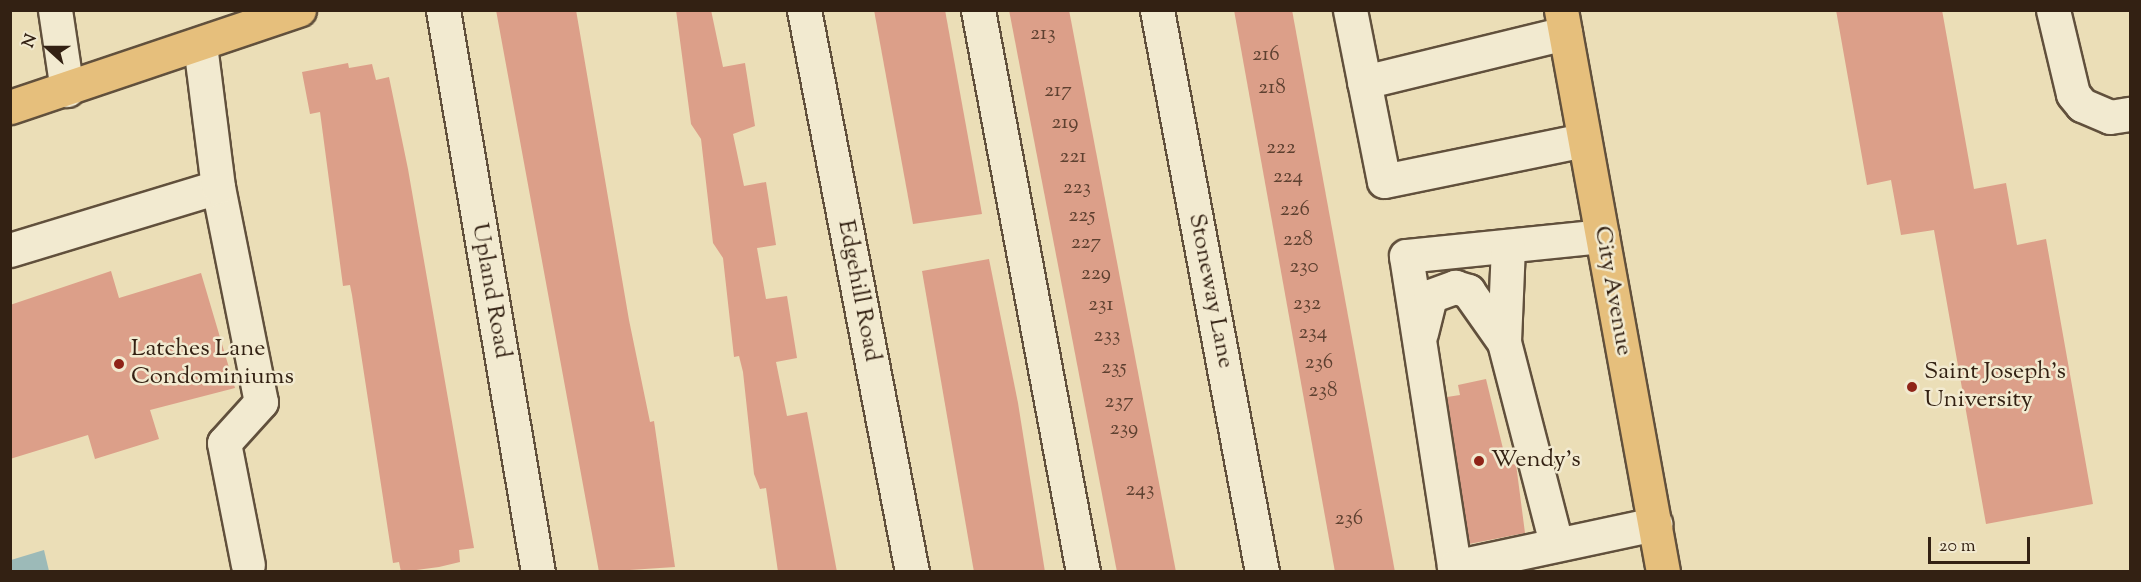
<!DOCTYPE html>
<style>
body{margin:0}
#map{position:relative;width:2141px;height:582px;overflow:hidden;background:#ebdeb7;font-family:"Sorts Mill Goudy",serif}
div>[style]{position:absolute}
.water>*{inset:0;background:#9cbab8}
.building>*{inset:0;background:#dc9f89}
.roads{filter:drop-shadow(2px 0 #61503c) drop-shadow(-2px 0 #61503c) drop-shadow(0 2px #61503c) drop-shadow(0 -2px #61503c)}
.minor>*{height:33px;margin:-16.5px;padding:0 16.5px;transform-origin:16.5px;border-radius:16.5px;background:#f2ead0}
.major>*{height:33px;margin:-16.5px;padding:0 16.5px;transform-origin:16.5px;border-radius:16.5px;background:#e6bf7c}
.highway>*{height:33px;margin:-16.5px;padding:0 16.5px;transform-origin:16.5px;border-radius:16.5px;background:#e6bf7c}
.dots>*{width:16px;height:16px;translate:-50% -50%;box-sizing:border-box;border:3px solid #f2ead0;border-radius:50%}
span{translate:-50% -50%;white-space:nowrap;text-align:center;line-height:1.15;-webkit-text-stroke:5px #f2ead0;paint-order:stroke}
.number-label{font-size:21px;color:#5d4030}
.number-label span{-webkit-text-stroke-width:0}
.street-label{font-size:24px;color:#332113}
.poi-label{font-size:24px;color:#332113}
.left{translate:0 -50%;text-align:left}
.frame{position:absolute;inset:0;border:12px solid #332113;pointer-events:none}
.north{position:absolute;left:18px;top:18px;width:60px;height:60px;-webkit-text-stroke:4px #f2ead0;paint-order:stroke;rotate:291deg;font-size:16px;font-weight:700;line-height:24px;text-align:center;color:#332113}
.north::after{content:'';display:block;margin:auto;width:21px;height:27px;background:#332113;clip-path:polygon(50% 0,100% 100%,50% 72%,0 100%)}
.scale{position:absolute;left:1928px;top:537px;width:102px;height:27px;box-sizing:border-box;border:3px solid #332113;border-top:0;padding-left:8px;font-size:18px;line-height:21px;white-space:nowrap;color:#332113;-webkit-text-stroke:4px #f2ead0;paint-order:stroke}
</style>
<div id="map">
<div class="water">
<i style="clip-path:polygon(44px 550px,49px 571px,11px 571px,11px 560px)"></i>
</div>
<div class="building">
<i style="clip-path:polygon(496px 10px,576px 10px,629px 320px,650px 422px,654px 421px,675px 567px,599px 572px)"></i>
<i style="clip-path:polygon(676px 10px,711px 10px,723px 67px,745px 63px,755px 126px,733px 134px,744px 186px,766px 182px,776px 245px,757px 248px,766px 299px,787px 296px,797px 358px,776px 362px,787px 416px,807px 412px,837px 572px,778px 572px,766px 488px,760px 489px,754px 474px,743px 372px,739px 356px,734px 357px,723px 258px,713px 243px,701px 139px,691px 124px)"></i>
<i style="clip-path:polygon(874px 10px,945px 10px,982px 214px,913px 224px)"></i>
<i style="clip-path:polygon(1009px 10px,1069px 10px,1176px 572px,1117px 572px)"></i>
<i style="clip-path:polygon(1234px 10px,1292px 10px,1395px 572px,1335px 572px)"></i>
<i style="clip-path:polygon(1836px 10px,1942px 10px,1974px 189px,2006px 183px,2017px 245px,2046px 239px,2093px 504px,1986px 524px,1934px 230px,1901px 235px,1891px 180px,1867px 185px)"></i>
<i style="clip-path:polygon(348px 63px,349px 68px,372px 64px,376px 80px,389px 77px,408px 169px,474px 548px,459px 550px,460px 562px,439px 567px,401px 572px,399px 562px,393px 563px,352px 295px,350px 285px,343px 286px,320px 112px,310px 114px,302px 72px)"></i>
<i style="clip-path:polygon(989px 259px,1018px 403px,1045px 572px,974px 572px,922px 271px)"></i>
<i style="clip-path:polygon(111px 271px,119px 298px,201px 273px,235px 388px,150px 410px,159px 439px,95px 459px,88px 435px,10px 459px,10px 305px)"></i>
<i style="clip-path:polygon(1486px 379px,1507px 465px,1516px 464px,1525px 533px,1469px 544px,1447px 397px,1460px 395px,1458px 385px)"></i>
</div>
<div class="roads">
<div class="minor">
<i style="left:55px;top:10px;width:81px;rotate:81.5deg"></i>
<i style="left:443px;top:10px;width:570px;rotate:80.41deg"></i>
<i style="left:804px;top:10px;width:572px;rotate:79.12deg"></i>
<i style="left:978px;top:10px;width:572px;rotate:79.42deg"></i>
<i style="left:1157px;top:10px;width:572px;rotate:79.42deg"></i>
<i style="left:1350px;top:10px;width:174px;rotate:78.8deg"></i>
<i style="left:1384px;top:181px;width:204px;rotate:-11.6deg"></i>
<i style="left:2053px;top:10px;width:86px;rotate:76.6deg"></i>
<i style="left:2073px;top:94px;width:14px;rotate:51deg"></i>
<i style="left:2082px;top:105px;width:30px;rotate:23deg"></i>
<i style="left:2110px;top:117px;width:20px;rotate:-9deg"></i>
<i style="left:1364px;top:82px;width:207px;rotate:-13.7deg"></i>
<i style="left:218px;top:187px;width:219px;rotate:78.7deg"></i>
<i style="left:261px;top:402px;width:55px;rotate:132.1deg"></i>
<i style="left:224px;top:443px;width:124px;rotate:78.9deg"></i>
<i style="left:1602px;top:236px;width:197px;rotate:174.2deg"></i>
<i style="left:1406px;top:256px;width:315px;rotate:81.2deg"></i>
<i style="left:1454px;top:567px;width:206px;rotate:-12.1deg"></i>
<i style="left:1508px;top:246px;width:96px;rotate:92.4deg"></i>
<i style="left:1504px;top:342px;width:208px;rotate:75.5deg"></i>
<i style="left:10px;top:250px;width:217px;rotate:-16.9deg"></i>
<i style="left:218px;top:187px;width:143px;rotate:-97.2deg"></i>
<i style="left:1421px;top:333px;width:38px;rotate:-76deg"></i>
<i style="left:1430px;top:296px;width:27px;rotate:-20deg"></i>
<i style="left:1455px;top:287px;width:14px;rotate:17deg"></i>
<i style="left:1468px;top:291px;width:62px;rotate:54.8deg"></i>
</div>
<div class="major">
<i style="left:10px;top:107px;width:305px;rotate:-18.6deg"></i>
</div>
<div class="highway">
<i style="left:1561px;top:10px;width:571px;rotate:79.71deg"></i>
</div>
</div>
<div class="dots">
<i style="left:119px;top:364px;background:#8f2418"></i>
<i style="left:1912px;top:387px;background:#8f2418"></i>
<i style="left:1479px;top:461px;background:#8f2418"></i>
</div>
<div class="number-label">
<span style="left:1043px;top:34px">213</span>
<span style="left:1266px;top:55px">216</span>
<span style="left:1272px;top:88px">218</span>
<span style="left:1058px;top:91px">217</span>
<span style="left:1065px;top:123px">219</span>
<span style="left:1281px;top:148px">222</span>
<span style="left:1073px;top:157px">221</span>
<span style="left:1288px;top:177px">224</span>
<span style="left:1077px;top:188px">223</span>
<span style="left:1295px;top:210px">226</span>
<span style="left:1082px;top:216px">225</span>
<span style="left:1298px;top:240px">228</span>
<span style="left:1086px;top:243px">227</span>
<span style="left:1304px;top:267px">230</span>
<span style="left:1096px;top:274px">229</span>
<span style="left:1307px;top:304px">232</span>
<span style="left:1101px;top:305px">231</span>
<span style="left:1313px;top:333px">234</span>
<span style="left:1107px;top:336px">233</span>
<span style="left:1319px;top:363px">236</span>
<span style="left:1114px;top:368px">235</span>
<span style="left:1323px;top:391px">238</span>
<span style="left:1119px;top:402px">237</span>
<span style="left:1124px;top:429px">239</span>
<span style="left:1140px;top:490px">243</span>
<span style="left:1349px;top:519px">236</span>
</div>
<div class="street-label">
<span style="left:490px;top:291px;rotate:80deg">Upland Road</span>
<span style="left:858px;top:291px;rotate:79deg">Edgehill Road</span>
<span style="left:1210px;top:291px;rotate:79deg">Stoneway Lane</span>
<span style="left:1612px;top:291px;rotate:80deg">City Avenue</span>
</div>
<div class="poi-label">
<span class="left" style="left:131px;top:364px">Latches Lane<br>Condominiums</span>
<span class="left" style="left:1924px;top:387px">Saint Joseph's<br>University</span>
<span class="left" style="left:1491px;top:461px">Wendy's</span>
</div>
<div class="frame"></div>
<div class="north">N</div>
<div class="scale">20 m</div>
</div>
